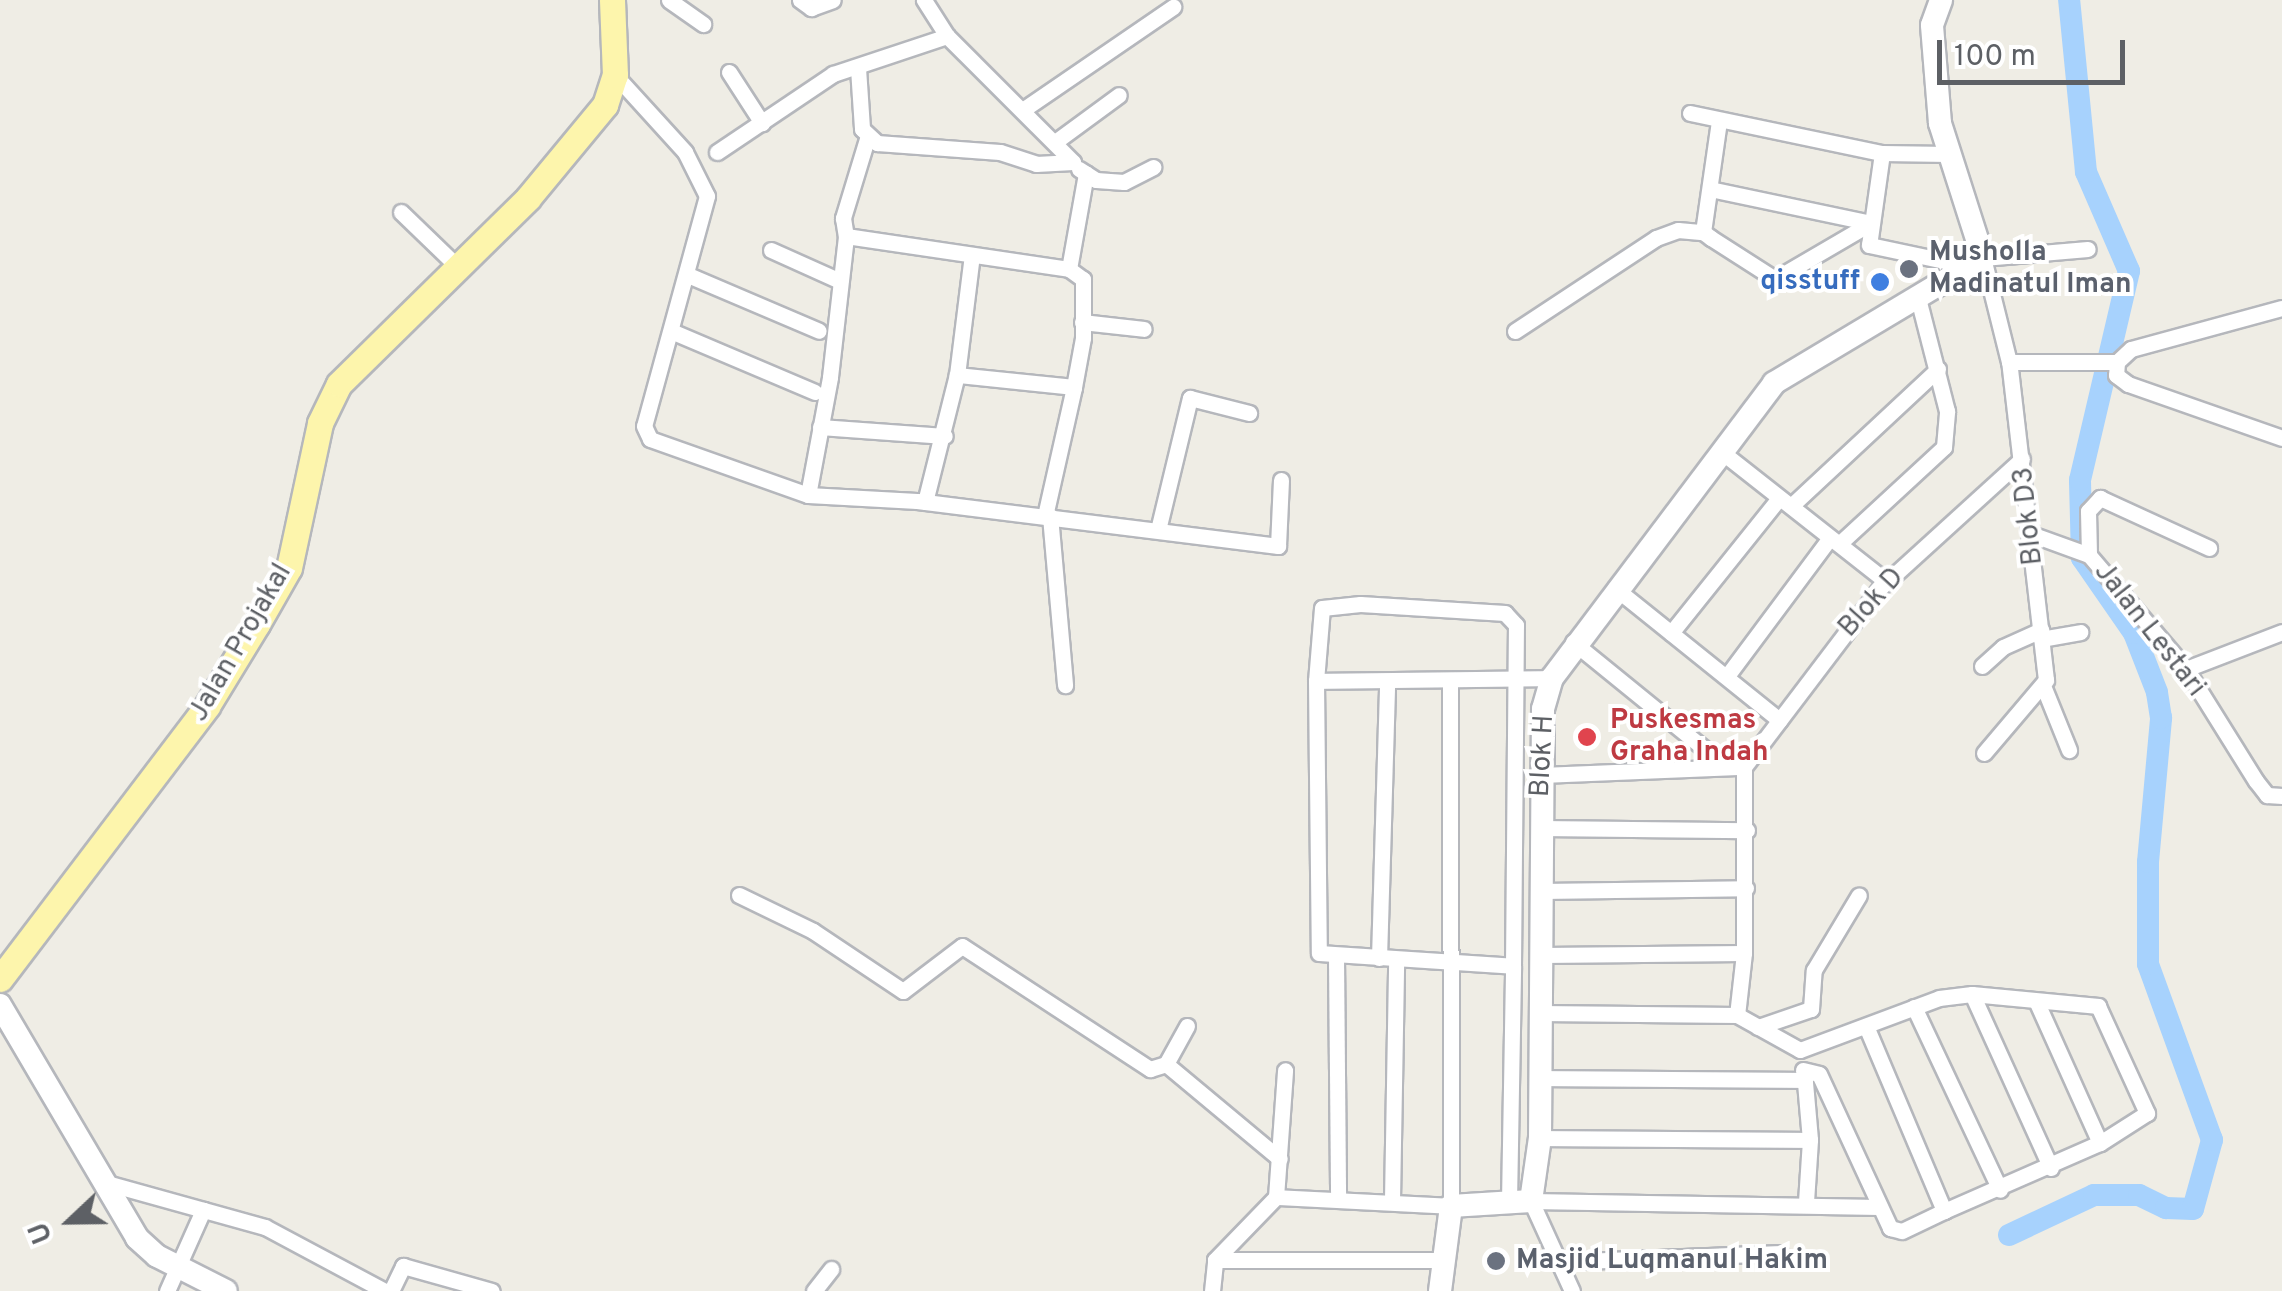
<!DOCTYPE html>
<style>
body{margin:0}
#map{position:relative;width:2282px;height:1291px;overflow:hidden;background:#efede5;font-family:Overpass,sans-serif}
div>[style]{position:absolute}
.river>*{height:22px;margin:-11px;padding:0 11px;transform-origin:11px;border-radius:11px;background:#a7d2fd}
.roads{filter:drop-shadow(2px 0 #b5b7bc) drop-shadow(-2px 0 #b5b7bc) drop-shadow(0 2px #b5b7bc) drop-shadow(0 -2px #b5b7bc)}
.street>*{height:15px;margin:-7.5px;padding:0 7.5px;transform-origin:7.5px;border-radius:7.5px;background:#fff}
.secondary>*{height:22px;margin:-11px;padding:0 11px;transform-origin:11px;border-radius:11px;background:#fff}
.primary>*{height:25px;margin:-12.5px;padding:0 12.5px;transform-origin:12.5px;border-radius:12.5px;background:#fdf5ac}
.dots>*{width:28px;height:28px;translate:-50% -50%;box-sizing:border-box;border:5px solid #fff;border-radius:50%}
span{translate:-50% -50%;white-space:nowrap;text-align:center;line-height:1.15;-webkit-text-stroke:8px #fff;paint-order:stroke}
.worship-label{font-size:28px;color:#5b616d;font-weight:700}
.left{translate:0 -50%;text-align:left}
.shop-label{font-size:28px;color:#366cbe;font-weight:700}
.right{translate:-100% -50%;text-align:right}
.street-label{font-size:28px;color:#5d6065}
.health-label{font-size:28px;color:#be3a42;font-weight:700}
.north{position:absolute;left:20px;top:1171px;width:100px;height:100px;-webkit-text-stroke:8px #fff;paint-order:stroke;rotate:248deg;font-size:28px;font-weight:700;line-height:40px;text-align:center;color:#5d6065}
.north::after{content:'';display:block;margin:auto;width:35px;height:45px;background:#5d6065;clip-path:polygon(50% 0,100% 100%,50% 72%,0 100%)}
.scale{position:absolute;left:1937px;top:40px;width:188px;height:45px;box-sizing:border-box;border:5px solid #5d6065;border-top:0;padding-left:12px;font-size:30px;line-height:35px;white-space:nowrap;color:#5d6065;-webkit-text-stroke:8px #fff;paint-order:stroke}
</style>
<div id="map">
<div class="river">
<i style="left:2009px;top:1235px;width:94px;rotate:-25.2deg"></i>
<i style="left:2094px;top:1195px;width:45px"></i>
<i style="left:2139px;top:1195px;width:30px;rotate:26deg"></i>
<i style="left:2166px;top:1208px;width:27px;rotate:2deg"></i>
<i style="left:2193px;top:1209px;width:72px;rotate:-74.6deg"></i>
<i style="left:2212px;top:1140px;width:187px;rotate:-110deg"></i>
<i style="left:2148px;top:964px;width:102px;rotate:-90deg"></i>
<i style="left:2148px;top:862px;width:145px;rotate:-84.8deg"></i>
<i style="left:2161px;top:718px;width:26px;rotate:-99deg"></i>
<i style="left:2157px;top:692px;width:63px;rotate:-111.3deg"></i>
<i style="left:2134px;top:633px;width:91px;rotate:-124.7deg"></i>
<i style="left:2082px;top:558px;width:78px;rotate:-91.5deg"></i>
<i style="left:2080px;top:480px;width:215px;rotate:-76.8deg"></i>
<i style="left:2129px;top:271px;width:108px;rotate:-113.5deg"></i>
<i style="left:2086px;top:172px;width:173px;rotate:-95.6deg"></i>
</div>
<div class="roads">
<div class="street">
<i style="left:669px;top:0;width:42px;rotate:35.2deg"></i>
<i style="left:800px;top:0;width:14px;rotate:36deg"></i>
<i style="left:811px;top:8px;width:23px;rotate:-20deg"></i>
<i style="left:858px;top:68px;width:61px;rotate:86.2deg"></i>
<i style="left:862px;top:129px;width:21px;rotate:43deg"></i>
<i style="left:877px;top:143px;width:123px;rotate:4.2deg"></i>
<i style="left:1000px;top:152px;width:38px;rotate:18deg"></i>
<i style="left:1036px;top:164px;width:37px;rotate:-3deg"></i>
<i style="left:1073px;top:162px;width:178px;rotate:-135deg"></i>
<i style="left:947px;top:36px;width:43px;rotate:-122.6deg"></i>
<i style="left:729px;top:72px;width:61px;rotate:57.1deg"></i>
<i style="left:615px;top:75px;width:104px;rotate:47.7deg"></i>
<i style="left:685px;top:152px;width:49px;rotate:63.4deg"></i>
<i style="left:707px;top:196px;width:238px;rotate:105.3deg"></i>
<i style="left:644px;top:426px;width:14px;rotate:65deg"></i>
<i style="left:650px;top:439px;width:168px;rotate:19.5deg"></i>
<i style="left:808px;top:495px;width:109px;rotate:3.2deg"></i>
<i style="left:917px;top:501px;width:364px;rotate:7.1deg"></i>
<i style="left:1278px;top:546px;width:66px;rotate:-87.4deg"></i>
<i style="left:1024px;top:109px;width:181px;rotate:-34.4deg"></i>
<i style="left:1690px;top:113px;width:196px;rotate:11.8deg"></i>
<i style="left:1882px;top:153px;width:67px;rotate:0.9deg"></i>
<i style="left:1719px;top:121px;width:112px;rotate:98.2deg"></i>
<i style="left:1703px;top:232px;width:10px;rotate:37deg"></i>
<i style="left:1711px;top:238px;width:76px;rotate:32.6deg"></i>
<i style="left:1775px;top:279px;width:111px;rotate:-30.3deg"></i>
<i style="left:867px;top:139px;width:83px;rotate:106.9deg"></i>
<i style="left:843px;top:218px;width:18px;rotate:81deg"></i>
<i style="left:846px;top:236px;width:225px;rotate:8.4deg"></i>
<i style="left:1069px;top:269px;width:17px;rotate:36deg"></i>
<i style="left:1083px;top:279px;width:59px;rotate:90deg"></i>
<i style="left:1083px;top:338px;width:50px;rotate:100.4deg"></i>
<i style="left:1074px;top:387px;width:118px;rotate:-174.1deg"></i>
<i style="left:1055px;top:142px;width:79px;rotate:-36.3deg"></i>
<i style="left:717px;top:152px;width:140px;rotate:-33.9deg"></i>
<i style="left:833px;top:74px;width:120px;rotate:-18.4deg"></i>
<i style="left:1882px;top:153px;width:93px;rotate:98deg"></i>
<i style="left:1869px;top:245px;width:97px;rotate:11.9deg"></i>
<i style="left:1079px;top:169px;width:20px;rotate:33deg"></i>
<i style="left:1096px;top:180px;width:28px;rotate:4deg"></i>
<i style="left:1124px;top:182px;width:33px;rotate:-27deg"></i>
<i style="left:1710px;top:189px;width:165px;rotate:11.9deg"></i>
<i style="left:401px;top:212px;width:79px;rotate:44deg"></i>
<i style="left:771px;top:250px;width:76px;rotate:24.2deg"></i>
<i style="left:1069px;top:269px;width:97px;rotate:-79.9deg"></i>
<i style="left:688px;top:275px;width:142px;rotate:23.1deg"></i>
<i style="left:1082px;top:322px;width:62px;rotate:6.4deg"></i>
<i style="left:671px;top:331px;width:156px;rotate:23deg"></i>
<i style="left:1515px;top:331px;width:169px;rotate:-33.4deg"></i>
<i style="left:1656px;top:238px;width:23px;rotate:-20deg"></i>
<i style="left:1678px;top:230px;width:25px;rotate:5deg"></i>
<i style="left:2009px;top:362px;width:108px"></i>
<i style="left:2117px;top:362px;width:13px;rotate:94deg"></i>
<i style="left:2116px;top:375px;width:15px;rotate:37deg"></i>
<i style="left:2128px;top:384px;width:163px;rotate:19.3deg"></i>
<i style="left:2117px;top:362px;width:19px;rotate:-43deg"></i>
<i style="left:2131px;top:349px;width:156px;rotate:-15.2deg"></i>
<i style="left:820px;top:427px;width:125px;rotate:4.1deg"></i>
<i style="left:1723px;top:453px;width:209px;rotate:38.2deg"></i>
<i style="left:808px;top:495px;width:120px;rotate:-79.4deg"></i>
<i style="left:830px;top:377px;width:142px;rotate:-83.5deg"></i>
<i style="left:925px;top:502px;width:131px;rotate:-75.9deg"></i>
<i style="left:957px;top:375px;width:121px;rotate:-82.9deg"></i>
<i style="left:1791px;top:506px;width:201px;rotate:-43deg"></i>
<i style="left:1045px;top:516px;width:132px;rotate:-77.3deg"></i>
<i style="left:1050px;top:516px;width:170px;rotate:84.9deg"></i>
<i style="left:1158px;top:530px;width:136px;rotate:-76.4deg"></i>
<i style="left:1190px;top:398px;width:61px;rotate:14.3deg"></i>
<i style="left:2031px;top:534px;width:62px;rotate:19.9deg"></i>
<i style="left:2089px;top:555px;width:150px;rotate:49.6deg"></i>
<i style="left:2186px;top:669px;width:132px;rotate:58deg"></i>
<i style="left:2256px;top:781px;width:18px;rotate:52deg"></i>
<i style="left:2267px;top:795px;width:15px;rotate:4deg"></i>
<i style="left:1839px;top:544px;width:143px;rotate:-42.7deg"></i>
<i style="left:1944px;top:447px;width:36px;rotate:-85deg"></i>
<i style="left:1947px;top:411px;width:121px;rotate:-104.4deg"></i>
<i style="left:2089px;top:555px;width:44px;rotate:-91.3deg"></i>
<i style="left:2088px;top:511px;width:18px;rotate:-47deg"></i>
<i style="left:2100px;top:498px;width:120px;rotate:24.6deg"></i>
<i style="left:1615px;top:588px;width:211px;rotate:38.8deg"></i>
<i style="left:1671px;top:633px;width:173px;rotate:-51.3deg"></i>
<i style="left:2041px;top:639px;width:40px;rotate:-10deg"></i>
<i style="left:1573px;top:642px;width:193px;rotate:39.1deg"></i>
<i style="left:1982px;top:666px;width:28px;rotate:-42deg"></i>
<i style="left:2003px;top:647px;width:42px;rotate:-24.1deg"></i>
<i style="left:2186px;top:669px;width:103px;rotate:-21.1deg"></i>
<i style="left:1727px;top:676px;width:172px;rotate:-53.3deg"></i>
<i style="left:1316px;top:681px;width:236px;rotate:-0.7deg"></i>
<i style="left:2044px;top:688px;width:67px;rotate:68deg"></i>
<i style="left:1984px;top:753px;width:96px;rotate:-49.7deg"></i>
<i style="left:2046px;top:680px;width:320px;rotate:-96.6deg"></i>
<i style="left:2009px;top:362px;width:107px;rotate:-104deg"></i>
<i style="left:1983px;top:258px;width:105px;rotate:-4.9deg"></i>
<i style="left:1744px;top:767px;width:186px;rotate:90deg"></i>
<i style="left:1744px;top:953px;width:62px;rotate:96.4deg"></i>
<i style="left:1737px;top:1015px;width:72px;rotate:29.1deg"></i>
<i style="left:1800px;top:1050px;width:148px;rotate:-20.5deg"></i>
<i style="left:1939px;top:998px;width:33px;rotate:-7deg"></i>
<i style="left:1972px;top:994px;width:127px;rotate:5.4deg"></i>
<i style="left:2098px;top:1006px;width:118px;rotate:65.4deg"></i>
<i style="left:2147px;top:1113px;width:56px;rotate:147.4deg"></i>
<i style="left:1744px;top:767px;width:225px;rotate:-52.8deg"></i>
<i style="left:1880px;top:588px;width:192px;rotate:-42.3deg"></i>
<i style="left:1541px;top:775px;width:203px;rotate:-2.3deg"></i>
<i style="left:1540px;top:828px;width:207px;rotate:0.6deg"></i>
<i style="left:1541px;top:891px;width:205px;rotate:-0.8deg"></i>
<i style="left:739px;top:895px;width:82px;rotate:25.9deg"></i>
<i style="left:813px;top:931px;width:108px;rotate:33.7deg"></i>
<i style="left:903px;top:991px;width:74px;rotate:-37.3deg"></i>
<i style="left:962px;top:946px;width:225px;rotate:33.2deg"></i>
<i style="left:1150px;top:1069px;width:17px;rotate:-17deg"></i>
<i style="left:1542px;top:955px;width:202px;rotate:-0.6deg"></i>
<i style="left:1336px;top:957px;width:242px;rotate:89.5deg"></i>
<i style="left:1379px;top:958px;width:277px;rotate:-88.3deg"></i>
<i style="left:1972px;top:994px;width:191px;rotate:65.6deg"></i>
<i style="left:1914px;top:1007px;width:202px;rotate:64.8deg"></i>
<i style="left:1539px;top:1013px;width:198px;rotate:0.6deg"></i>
<i style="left:1187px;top:1026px;width:43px;rotate:118.9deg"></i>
<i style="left:1166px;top:1064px;width:148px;rotate:39.8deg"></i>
<i style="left:1866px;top:1026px;width:201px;rotate:67.1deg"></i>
<i style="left:1944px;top:1211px;width:170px;rotate:-23.6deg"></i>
<i style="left:2100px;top:1143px;width:154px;rotate:-114.2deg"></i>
<i style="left:1758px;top:1027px;width:56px;rotate:-18.8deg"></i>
<i style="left:1811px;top:1009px;width:39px;rotate:-86deg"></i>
<i style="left:1814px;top:970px;width:87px;rotate:-59deg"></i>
<i style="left:1803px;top:1070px;width:16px;rotate:14deg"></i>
<i style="left:1819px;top:1074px;width:170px;rotate:65.2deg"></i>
<i style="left:1890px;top:1228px;width:12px;rotate:14deg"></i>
<i style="left:1902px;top:1231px;width:47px;rotate:-25.5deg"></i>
<i style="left:1804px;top:1071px;width:69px;rotate:85deg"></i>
<i style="left:1810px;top:1140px;width:62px;rotate:93.7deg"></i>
<i style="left:1539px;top:1078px;width:266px;rotate:0.4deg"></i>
<i style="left:1540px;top:1138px;width:270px;rotate:0.4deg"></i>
<i style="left:103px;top:1182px;width:168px;rotate:15.5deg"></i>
<i style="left:265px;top:1227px;width:136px;rotate:28.1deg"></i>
<i style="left:1276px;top:1197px;width:127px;rotate:-85.9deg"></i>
<i style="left:1392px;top:1200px;width:240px;rotate:-89deg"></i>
<i style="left:1509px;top:1202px;width:236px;rotate:-89deg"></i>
<i style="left:1513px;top:966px;width:341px;rotate:-89.5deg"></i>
<i style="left:1516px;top:625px;width:16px;rotate:-133deg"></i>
<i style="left:1505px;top:613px;width:145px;rotate:-176.4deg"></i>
<i style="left:1360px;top:604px;width:38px;rotate:174deg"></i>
<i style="left:1322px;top:608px;width:73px;rotate:94.7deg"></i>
<i style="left:1316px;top:681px;width:272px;rotate:89.4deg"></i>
<i style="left:1319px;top:953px;width:194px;rotate:3.8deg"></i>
<i style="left:1215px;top:1260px;width:229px"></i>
<i style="left:1558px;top:1262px;width:223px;rotate:-2.3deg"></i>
<i style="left:167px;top:1291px;width:89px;rotate:-66deg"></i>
<i style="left:391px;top:1291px;width:28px;rotate:-64deg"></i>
<i style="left:403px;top:1266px;width:92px;rotate:15.7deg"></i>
<i style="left:814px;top:1291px;width:28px;rotate:-52deg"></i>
<i style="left:1212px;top:1291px;width:31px;rotate:-84deg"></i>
<i style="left:1215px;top:1260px;width:88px;rotate:-45.9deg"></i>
<i style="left:1276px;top:1197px;width:175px;rotate:2.9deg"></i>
<i style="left:1451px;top:1206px;width:525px;rotate:-90.11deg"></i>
<i style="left:1572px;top:1291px;width:99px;rotate:-114.5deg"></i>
<i style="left:1531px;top:1201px;width:348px;rotate:1deg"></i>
</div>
<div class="secondary">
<i style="left:0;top:1005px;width:270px;rotate:59.5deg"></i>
<i style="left:137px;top:1238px;width:27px;rotate:42deg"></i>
<i style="left:157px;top:1256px;width:77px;rotate:26.9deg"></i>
<i style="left:1440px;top:1291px;width:86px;rotate:-82.6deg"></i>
<i style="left:1451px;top:1206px;width:80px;rotate:-3.6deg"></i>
<i style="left:1531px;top:1201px;width:64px;rotate:-81.9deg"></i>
<i style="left:1540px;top:1138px;width:429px;rotate:-89.6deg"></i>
<i style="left:1543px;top:709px;width:32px;rotate:-74deg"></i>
<i style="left:1552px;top:678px;width:369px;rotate:-53deg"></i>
<i style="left:1774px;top:383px;width:244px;rotate:-30.9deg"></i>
<i style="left:1983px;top:258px;width:142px;rotate:-107.7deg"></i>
<i style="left:1940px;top:123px;width:98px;rotate:-94.7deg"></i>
<i style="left:1932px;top:25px;width:27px;rotate:-70deg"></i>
</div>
<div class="primary">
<i style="left:0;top:979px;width:343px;rotate:-52.8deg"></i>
<i style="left:207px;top:706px;width:96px;rotate:-58.6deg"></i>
<i style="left:257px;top:624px;width:64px;rotate:-60.3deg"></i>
<i style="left:289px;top:568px;width:148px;rotate:-77.9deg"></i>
<i style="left:320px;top:423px;width:43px;rotate:-64deg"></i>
<i style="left:339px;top:384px;width:265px;rotate:-44.5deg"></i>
<i style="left:528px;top:198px;width:121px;rotate:-50.4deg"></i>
<i style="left:605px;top:105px;width:32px;rotate:-72deg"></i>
<i style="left:615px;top:75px;width:75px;rotate:-92.3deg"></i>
</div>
</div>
<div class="dots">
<i style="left:1909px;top:269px;background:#6b7280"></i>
<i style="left:1880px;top:282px;background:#3f7fe0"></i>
<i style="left:1587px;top:737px;background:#e0444e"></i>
<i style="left:1496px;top:1261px;background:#6b7280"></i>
</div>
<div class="worship-label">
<span class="left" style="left:1929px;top:269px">Musholla<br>Madinatul Iman</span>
<span class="left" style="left:1516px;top:1261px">Masjid Luqmanul Hakim</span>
</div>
<div class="shop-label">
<span class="right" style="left:1860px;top:282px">qisstuff</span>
</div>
<div class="street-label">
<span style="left:2029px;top:516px;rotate:-96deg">Blok D3</span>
<span style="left:1872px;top:603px;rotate:-48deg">Blok D</span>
<span style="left:2149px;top:630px;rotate:52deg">Jalan Lestari</span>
<span style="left:241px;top:643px;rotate:-60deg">Jalan Projakal</span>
<span style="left:1543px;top:756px;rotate:-87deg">Blok H</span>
</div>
<div class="health-label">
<span class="left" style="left:1610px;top:737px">Puskesmas<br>Graha Indah</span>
</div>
<div class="north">U</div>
<div class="scale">100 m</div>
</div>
